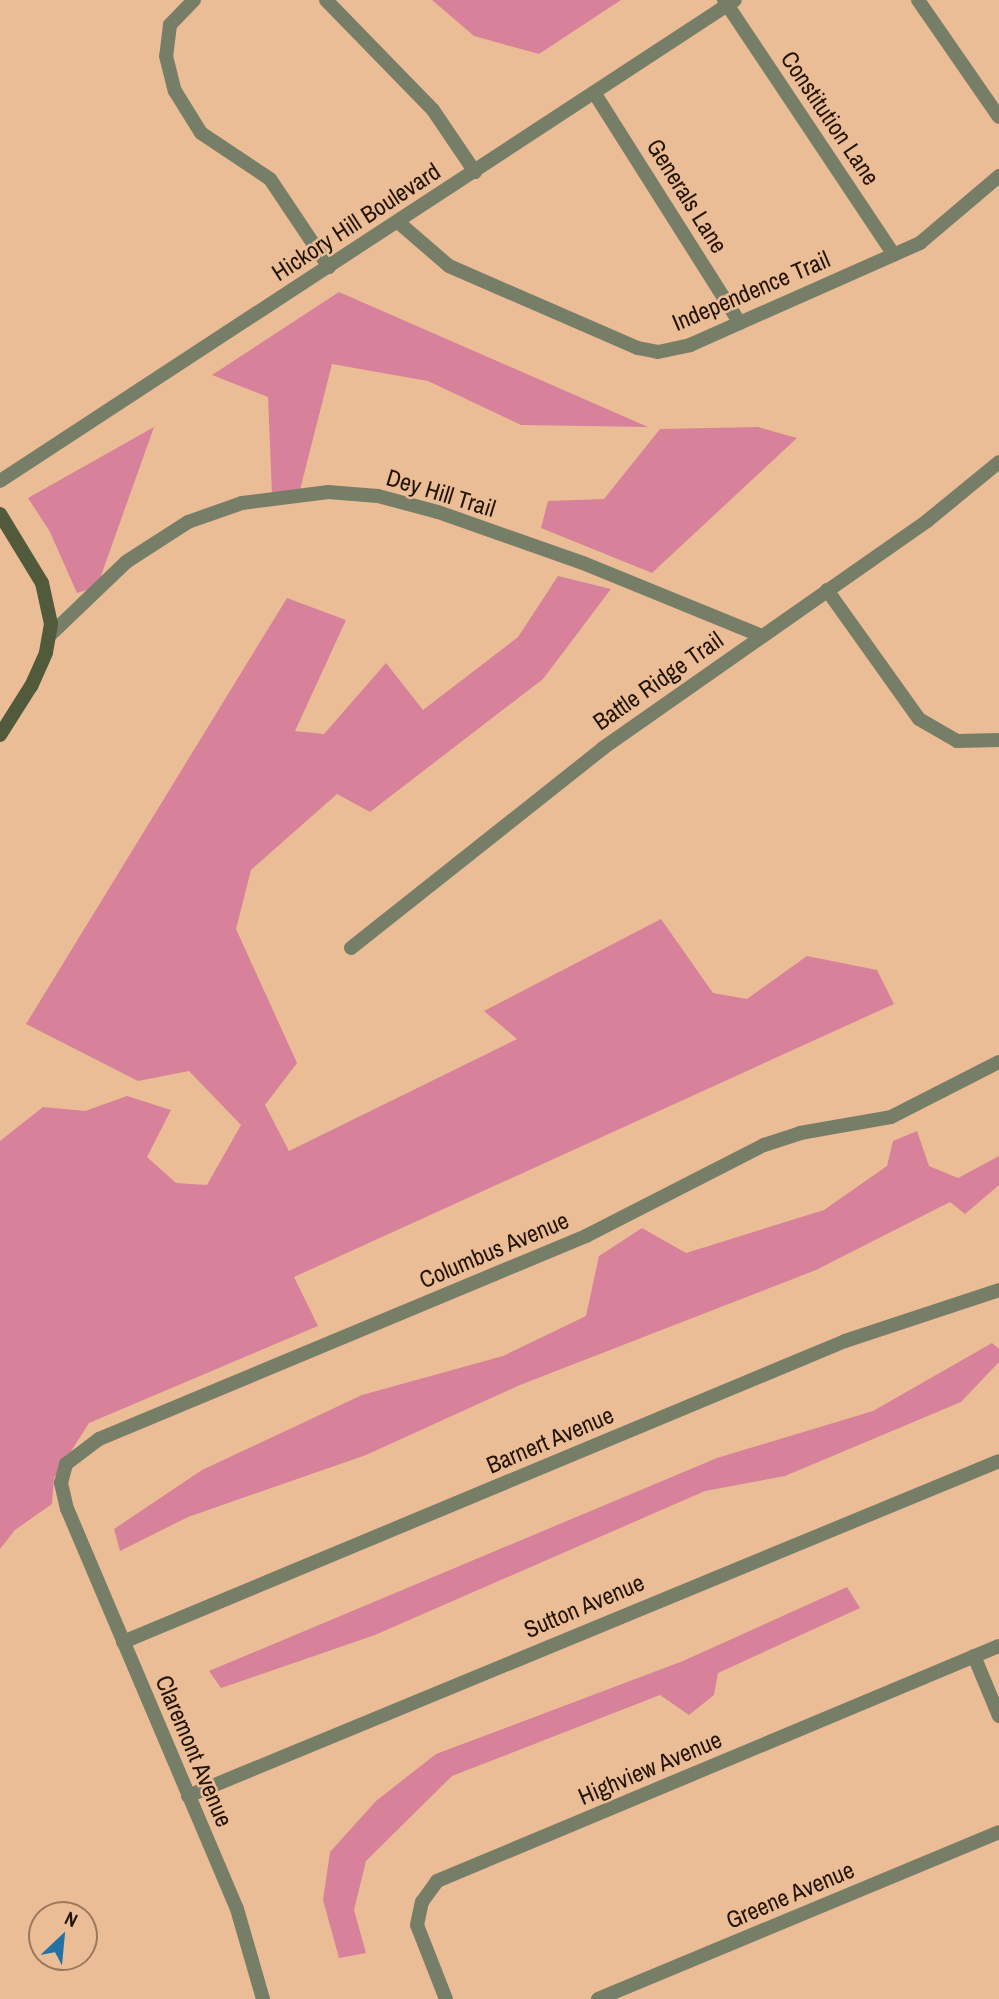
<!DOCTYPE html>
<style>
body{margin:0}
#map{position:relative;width:999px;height:1999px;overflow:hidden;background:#ebbd96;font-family:"Archivo Narrow",sans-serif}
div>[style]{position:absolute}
.green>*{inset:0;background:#d7829a}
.minor>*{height:14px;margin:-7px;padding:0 7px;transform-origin:7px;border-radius:7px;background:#777e68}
.secondary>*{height:14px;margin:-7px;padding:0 7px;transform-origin:7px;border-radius:7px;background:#515a3a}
span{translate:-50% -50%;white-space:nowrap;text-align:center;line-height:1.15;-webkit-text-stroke:5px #ebbd96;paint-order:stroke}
.street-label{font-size:24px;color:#241405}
.north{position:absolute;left:28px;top:1901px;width:70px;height:70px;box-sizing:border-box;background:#ebbd96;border:2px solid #9b795c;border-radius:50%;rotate:26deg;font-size:19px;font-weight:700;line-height:28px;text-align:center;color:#241405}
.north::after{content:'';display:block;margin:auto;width:24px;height:32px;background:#2471a4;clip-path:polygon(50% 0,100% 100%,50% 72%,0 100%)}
</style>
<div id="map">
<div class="green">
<i style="clip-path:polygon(432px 0,621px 0,539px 54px,474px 36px)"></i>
<i style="clip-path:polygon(339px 292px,648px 427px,521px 425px,428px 381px,332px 364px,300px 490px,272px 494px,268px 397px,212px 375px)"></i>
<i style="clip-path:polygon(154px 427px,97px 587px,77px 593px,50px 532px,28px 498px)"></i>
<i style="clip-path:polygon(758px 427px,797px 438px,652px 573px,541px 528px,548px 501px,604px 499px,660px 429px)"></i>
<i style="clip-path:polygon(558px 576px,611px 589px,543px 679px,370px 812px,337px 794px,251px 870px,236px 929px,297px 1063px,265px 1105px,289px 1151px,517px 1039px,484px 1011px,661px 919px,713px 993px,747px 999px,807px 956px,877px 970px,894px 1004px,294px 1277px,318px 1326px,89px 1423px,54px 1478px,52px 1504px,15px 1530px,0 1549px,0 1141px,43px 1107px,85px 1111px,127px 1096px,171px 1110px,147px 1157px,176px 1183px,207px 1185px,241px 1125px,189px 1071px,138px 1081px,26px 1024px,287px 598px,346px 620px,295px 731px,324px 734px,386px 663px,423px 710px,518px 637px)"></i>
<i style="clip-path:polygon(917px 1131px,929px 1166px,958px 1178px,999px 1156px,999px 1185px,965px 1214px,950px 1202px,816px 1270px,520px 1385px,366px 1455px,188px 1517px,120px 1551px,114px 1529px,202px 1470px,362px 1395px,503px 1356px,586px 1316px,599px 1256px,642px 1228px,686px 1253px,824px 1210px,887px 1166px,893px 1141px)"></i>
<i style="clip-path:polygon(992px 1343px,999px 1349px,999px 1362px,961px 1402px,785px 1476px,705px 1491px,375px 1635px,221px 1688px,209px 1671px,717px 1458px,873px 1411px)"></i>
<i style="clip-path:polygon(847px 1587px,860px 1608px,718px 1673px,714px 1695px,689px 1715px,660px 1695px,452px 1776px,366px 1861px,354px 1910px,366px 1953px,339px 1958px,323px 1900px,330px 1852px,376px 1801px,436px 1754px,683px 1661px)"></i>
</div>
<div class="minor">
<i style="left:194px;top:0;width:35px;rotate:134deg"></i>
<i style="left:170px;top:25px;width:31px;rotate:97deg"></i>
<i style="left:166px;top:56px;width:36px;rotate:76deg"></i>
<i style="left:175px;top:91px;width:49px;rotate:58.2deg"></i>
<i style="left:201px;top:133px;width:83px;rotate:33.7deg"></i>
<i style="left:270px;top:179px;width:106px;rotate:56.2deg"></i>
<i style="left:326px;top:0;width:153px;rotate:45.8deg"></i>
<i style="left:433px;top:110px;width:75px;rotate:55.9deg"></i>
<i style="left:724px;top:0;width:306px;rotate:56.3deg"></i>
<i style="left:918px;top:0;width:142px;rotate:55.3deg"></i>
<i style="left:595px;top:94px;width:271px;rotate:57.7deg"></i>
<i style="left:398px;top:222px;width:67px;rotate:40.8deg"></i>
<i style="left:449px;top:266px;width:206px;rotate:23.5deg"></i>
<i style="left:638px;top:348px;width:20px;rotate:11deg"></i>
<i style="left:658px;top:352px;width:33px;rotate:-12deg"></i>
<i style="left:690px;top:345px;width:252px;rotate:-23.9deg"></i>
<i style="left:920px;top:243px;width:104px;rotate:-40.3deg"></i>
<i style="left:0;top:481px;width:878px;rotate:-33.2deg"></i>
<i style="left:827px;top:590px;width:158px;rotate:54.5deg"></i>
<i style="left:919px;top:719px;width:44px;rotate:30.1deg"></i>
<i style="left:957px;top:741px;width:42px;rotate:-1.4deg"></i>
<i style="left:50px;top:635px;width:105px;rotate:-43.8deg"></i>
<i style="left:126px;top:562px;width:74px;rotate:-32.8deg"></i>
<i style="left:188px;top:522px;width:57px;rotate:-19.4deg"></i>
<i style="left:242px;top:503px;width:87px;rotate:-7.3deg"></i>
<i style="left:328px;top:492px;width:50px;rotate:4.6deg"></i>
<i style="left:378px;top:496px;width:62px;rotate:14.9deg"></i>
<i style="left:438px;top:512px;width:154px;rotate:19.4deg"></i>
<i style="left:583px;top:563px;width:193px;rotate:22.2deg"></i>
<i style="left:351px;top:948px;width:322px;rotate:-38.4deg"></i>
<i style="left:603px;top:748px;width:396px;rotate:-35deg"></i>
<i style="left:927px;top:521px;width:93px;rotate:-39.3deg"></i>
<i style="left:123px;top:1642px;width:782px;rotate:-22.63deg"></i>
<i style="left:845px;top:1341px;width:162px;rotate:-18.3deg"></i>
<i style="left:974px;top:1656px;width:65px;rotate:67.4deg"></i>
<i style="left:188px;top:1796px;width:877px;rotate:-22.44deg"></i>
<i style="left:263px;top:1999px;width:94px;rotate:-106.1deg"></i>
<i style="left:237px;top:1909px;width:435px;rotate:-113deg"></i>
<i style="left:67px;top:1509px;width:27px;rotate:-103deg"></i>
<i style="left:61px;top:1483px;width:20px;rotate:-75deg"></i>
<i style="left:66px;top:1464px;width:41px;rotate:-37.1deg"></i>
<i style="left:99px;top:1439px;width:528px;rotate:-22.63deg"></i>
<i style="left:586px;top:1236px;width:200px;rotate:-27.1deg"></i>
<i style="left:764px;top:1145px;width:38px;rotate:-18deg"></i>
<i style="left:800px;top:1133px;width:92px;rotate:-10deg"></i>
<i style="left:891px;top:1117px;width:121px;rotate:-27deg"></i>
<i style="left:446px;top:1999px;width:79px;rotate:-111.4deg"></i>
<i style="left:417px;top:1925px;width:24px;rotate:-78deg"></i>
<i style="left:422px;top:1902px;width:26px;rotate:-54deg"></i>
<i style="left:437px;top:1881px;width:609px;rotate:-22.69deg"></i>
<i style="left:598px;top:1999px;width:434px;rotate:-22.6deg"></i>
</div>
<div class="secondary">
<i style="left:0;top:514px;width:81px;rotate:58.7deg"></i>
<i style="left:42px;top:583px;width:42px;rotate:77.6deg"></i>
<i style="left:51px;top:624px;width:29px;rotate:100deg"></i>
<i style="left:46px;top:653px;width:36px;rotate:114deg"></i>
<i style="left:31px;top:686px;width:58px;rotate:122.3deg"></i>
</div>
<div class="street-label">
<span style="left:830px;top:118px;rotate:56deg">Constitution Lane</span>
<span style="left:687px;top:196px;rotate:58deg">Generals Lane</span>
<span style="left:356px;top:222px;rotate:-33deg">Hickory Hill Boulevard</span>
<span style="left:751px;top:291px;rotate:-23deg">Independence Trail</span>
<span style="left:441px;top:493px;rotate:17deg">Dey Hill Trail</span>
<span style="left:658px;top:681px;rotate:-35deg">Battle Ridge Trail</span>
<span style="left:494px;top:1250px;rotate:-23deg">Columbus Avenue</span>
<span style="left:550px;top:1440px;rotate:-23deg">Barnert Avenue</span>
<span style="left:584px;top:1606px;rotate:-23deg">Sutton Avenue</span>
<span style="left:194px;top:1751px;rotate:67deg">Claremont Avenue</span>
<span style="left:650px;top:1768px;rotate:-23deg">Highview Avenue</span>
<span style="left:790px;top:1895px;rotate:-23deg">Greene Avenue</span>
</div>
<div class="north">N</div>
</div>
